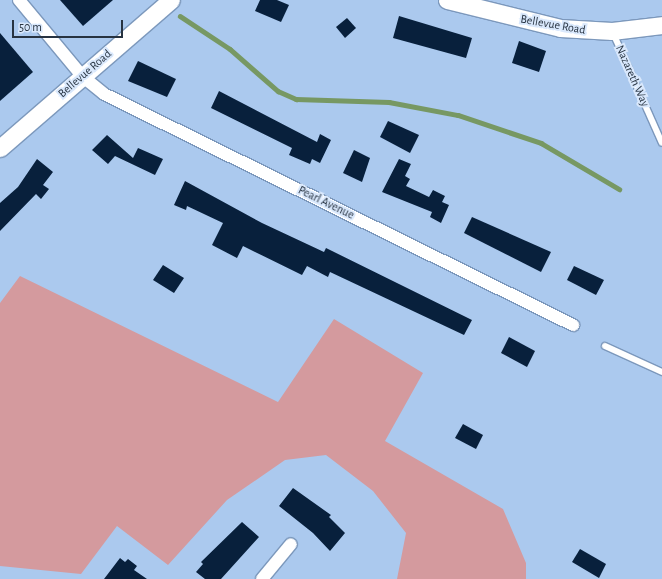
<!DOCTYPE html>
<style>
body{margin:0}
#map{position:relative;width:662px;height:579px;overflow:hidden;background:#abc9ee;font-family:"Alegreya Sans",sans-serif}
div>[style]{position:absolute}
.green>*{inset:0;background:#d49a9e}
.stream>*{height:4.5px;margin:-2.25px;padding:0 2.25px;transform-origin:2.25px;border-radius:2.25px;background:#779863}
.building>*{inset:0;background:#08203c}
.roads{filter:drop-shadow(1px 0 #7c98bc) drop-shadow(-1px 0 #7c98bc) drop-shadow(0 1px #7c98bc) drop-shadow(0 -1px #7c98bc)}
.lane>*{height:6px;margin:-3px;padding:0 3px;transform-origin:3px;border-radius:3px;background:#fff}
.street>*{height:12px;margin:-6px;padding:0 6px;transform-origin:6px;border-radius:6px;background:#fff}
.secondary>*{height:17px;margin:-8.5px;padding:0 8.5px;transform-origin:8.5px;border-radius:8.5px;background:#fff}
span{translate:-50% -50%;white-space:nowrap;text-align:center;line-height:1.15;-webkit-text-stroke:4px #d9e8fc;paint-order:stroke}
.street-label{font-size:12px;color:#273341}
.scale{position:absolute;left:12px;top:20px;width:111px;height:18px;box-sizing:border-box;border:2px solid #273341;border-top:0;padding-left:5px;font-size:12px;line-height:14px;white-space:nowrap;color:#273341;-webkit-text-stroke:3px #d9e8fc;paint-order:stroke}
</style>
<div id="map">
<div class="green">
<i style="clip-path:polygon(20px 276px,278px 402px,334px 319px,423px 373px,385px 441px,503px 509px,526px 563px,526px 579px,397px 579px,406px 533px,373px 491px,326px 455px,285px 460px,227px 500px,168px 565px,117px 526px,81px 574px,0 566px,0 303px)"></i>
</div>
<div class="stream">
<i style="left:180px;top:16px;width:60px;rotate:33.4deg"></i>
<i style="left:230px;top:49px;width:64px;rotate:41.2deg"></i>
<i style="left:278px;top:91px;width:20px;rotate:24deg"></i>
<i style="left:296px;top:99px;width:93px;rotate:1.8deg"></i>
<i style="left:389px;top:102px;width:70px;rotate:10.7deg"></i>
<i style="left:458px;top:115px;width:88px;rotate:18.6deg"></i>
<i style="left:541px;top:143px;width:91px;rotate:30.5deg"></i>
</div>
<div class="building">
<i style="clip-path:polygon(60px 0,113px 0,83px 26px)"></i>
<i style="clip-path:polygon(260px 0,277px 0,289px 5px,281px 22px,255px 11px)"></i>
<i style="clip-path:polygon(399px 16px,472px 38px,466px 58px,393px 38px)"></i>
<i style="clip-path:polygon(347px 18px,356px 28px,345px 38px,336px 27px)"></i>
<i style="clip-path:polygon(0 33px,33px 72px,0 101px)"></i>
<i style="clip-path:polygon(519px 41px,546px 51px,539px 72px,512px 63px)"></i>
<i style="clip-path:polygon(138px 61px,176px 79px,167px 97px,128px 81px)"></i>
<i style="clip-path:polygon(219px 91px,317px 142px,320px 134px,331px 140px,320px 163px,312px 159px,310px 164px,289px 155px,292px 148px,211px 108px)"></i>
<i style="clip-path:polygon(388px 121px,419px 135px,410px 153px,380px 137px)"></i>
<i style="clip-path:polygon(107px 135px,133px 158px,138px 148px,163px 159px,155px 175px,115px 156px,108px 164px,92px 150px)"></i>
<i style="clip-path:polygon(354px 150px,370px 158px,362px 182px,343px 173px)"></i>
<i style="clip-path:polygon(37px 159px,53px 172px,43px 185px,49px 189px,41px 199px,36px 194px,0 231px,0 203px,18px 187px)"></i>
<i style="clip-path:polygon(399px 159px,411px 164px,405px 176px,410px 179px,406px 186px,429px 197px,433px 190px,445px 196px,442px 202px,449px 205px,441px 223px,430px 217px,432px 212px,382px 192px)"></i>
<i style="clip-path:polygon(185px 181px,262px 223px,324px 252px,326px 248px,472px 320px,464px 335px,330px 272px,328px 277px,307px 266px,302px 275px,243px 246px,237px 258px,212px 245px,223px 223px,187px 206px,186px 210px,174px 205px)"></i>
<i style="clip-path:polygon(472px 217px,551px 252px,541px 272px,464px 233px)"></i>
<i style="clip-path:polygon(163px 265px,184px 278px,174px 293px,153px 280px)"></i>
<i style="clip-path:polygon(574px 266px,604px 280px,596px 295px,567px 280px)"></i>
<i style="clip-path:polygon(509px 337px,535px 351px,527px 367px,501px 353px)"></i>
<i style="clip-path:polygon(463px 424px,483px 435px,476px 449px,455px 438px)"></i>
<i style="clip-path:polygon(293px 488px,331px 515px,329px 517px,345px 533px,330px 551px,313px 533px,279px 506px)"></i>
<i style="clip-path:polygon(242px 522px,259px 537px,221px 579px,205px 579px,196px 572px,203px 564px,201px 562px)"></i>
<i style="clip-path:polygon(580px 549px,606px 564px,599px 578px,572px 562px)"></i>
<i style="clip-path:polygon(120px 558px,125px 562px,128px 559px,137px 566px,134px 570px,147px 579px,104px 579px)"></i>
</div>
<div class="roads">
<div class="lane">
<i style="left:613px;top:33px;width:120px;rotate:66deg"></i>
<i style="left:605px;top:346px;width:63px;rotate:24.5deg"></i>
</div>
<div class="street">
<i style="left:19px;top:0;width:99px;rotate:50.3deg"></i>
<i style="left:82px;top:76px;width:28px;rotate:39deg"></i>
<i style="left:104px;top:94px;width:523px;rotate:26.22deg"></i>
<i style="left:262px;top:579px;width:45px;rotate:-50.4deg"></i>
</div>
<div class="secondary">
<i style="left:447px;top:0;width:116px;rotate:13.9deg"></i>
<i style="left:560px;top:28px;width:52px;rotate:3.3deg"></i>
<i style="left:612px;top:31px;width:50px;rotate:-6.8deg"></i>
<i style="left:0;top:148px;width:226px;rotate:-40.9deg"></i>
</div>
</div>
<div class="street-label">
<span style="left:553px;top:25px;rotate:10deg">Bellevue Road</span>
<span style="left:85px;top:74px;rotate:-41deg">Bellevue Road</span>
<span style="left:632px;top:76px;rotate:66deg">Nazareth Way</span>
<span style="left:326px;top:203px;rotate:26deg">Pearl Avenue</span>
</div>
<div class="scale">50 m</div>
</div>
